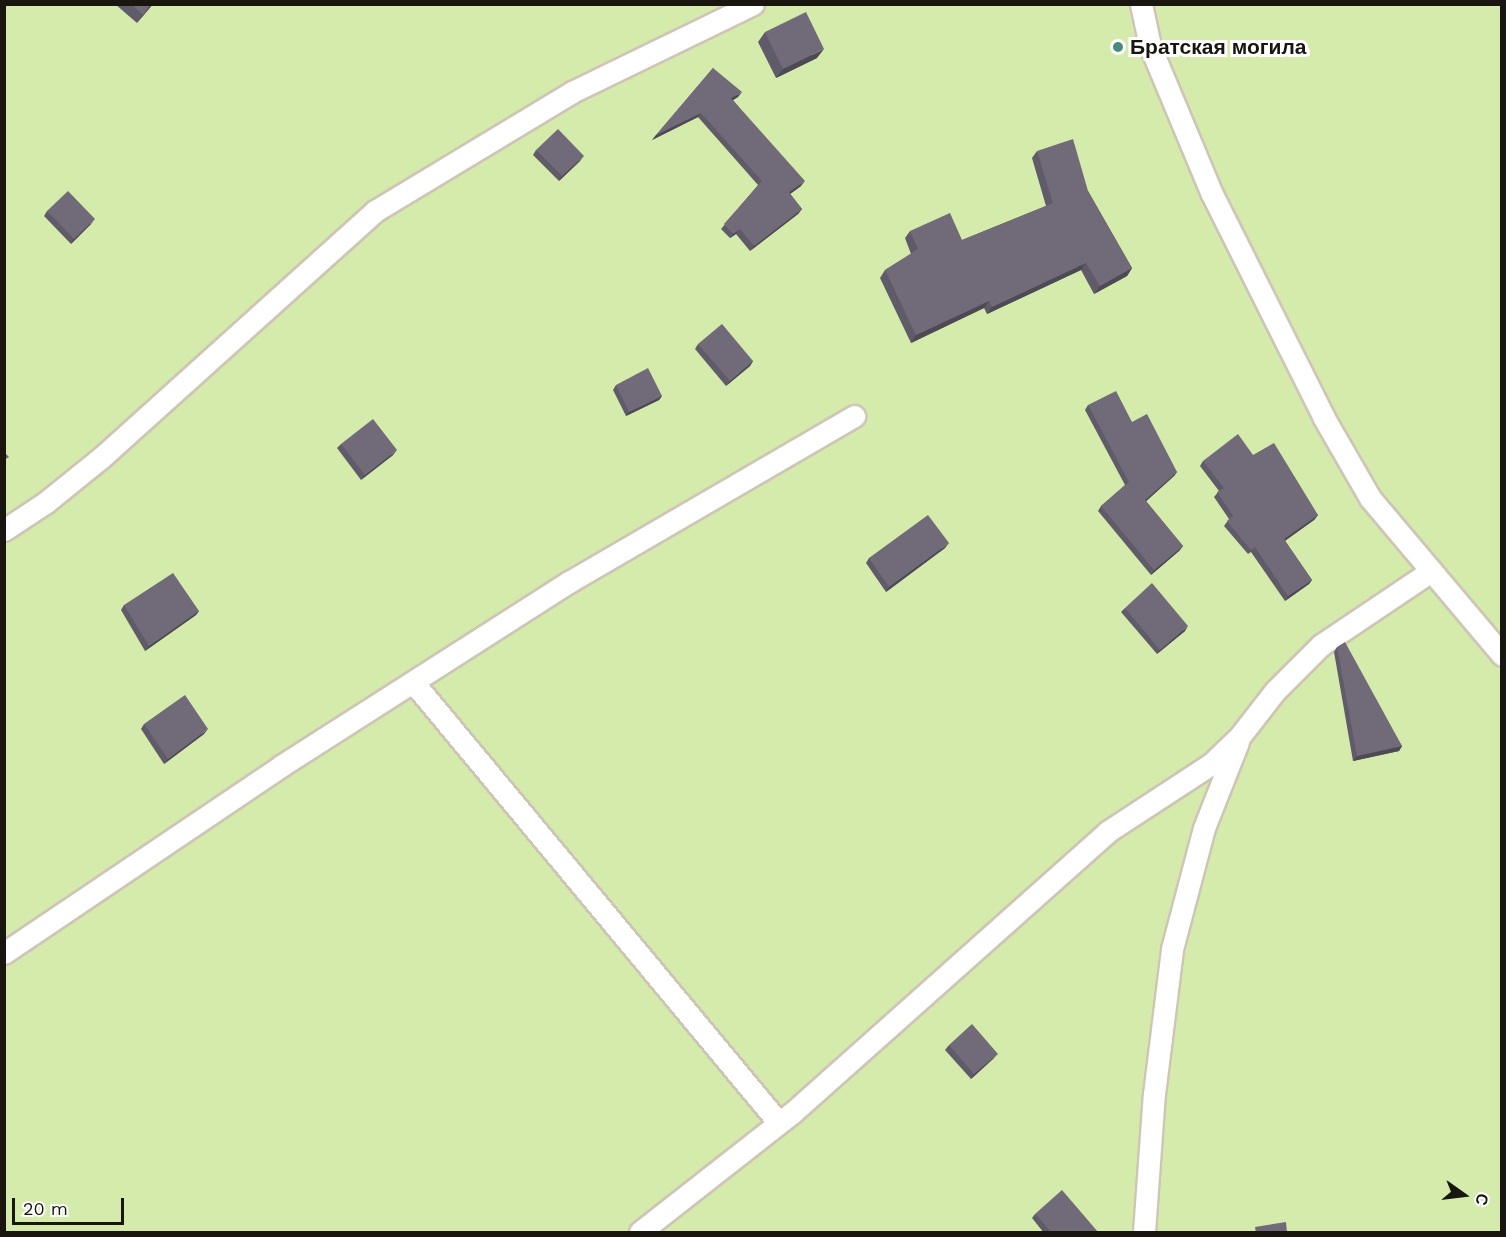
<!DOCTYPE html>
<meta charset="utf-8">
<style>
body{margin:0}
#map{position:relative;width:1506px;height:1237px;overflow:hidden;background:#fbf1e1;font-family:"Work Sans",sans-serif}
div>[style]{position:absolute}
.green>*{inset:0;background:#d4ebac}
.roads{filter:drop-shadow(2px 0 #cfc5b5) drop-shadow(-2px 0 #cfc5b5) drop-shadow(0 2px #cfc5b5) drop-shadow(0 -2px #cfc5b5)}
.lane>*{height:21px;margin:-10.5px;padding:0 10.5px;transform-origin:10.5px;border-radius:10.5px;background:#fff}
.wall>*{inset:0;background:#605b68}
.shaded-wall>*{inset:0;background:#4e4a55}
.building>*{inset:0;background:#706a79}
.dots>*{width:16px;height:16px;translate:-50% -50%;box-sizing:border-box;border:3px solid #fff;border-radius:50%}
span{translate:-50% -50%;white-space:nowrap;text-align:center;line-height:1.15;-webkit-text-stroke:6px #fff;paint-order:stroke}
.poi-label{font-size:21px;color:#191610;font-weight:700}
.left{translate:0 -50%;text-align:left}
.frame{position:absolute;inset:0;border:6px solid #191610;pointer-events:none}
.north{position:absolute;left:1434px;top:1165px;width:60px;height:60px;-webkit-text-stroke:4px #fff;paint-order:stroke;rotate:104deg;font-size:16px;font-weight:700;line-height:24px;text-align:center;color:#191610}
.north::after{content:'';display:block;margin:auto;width:21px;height:27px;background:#191610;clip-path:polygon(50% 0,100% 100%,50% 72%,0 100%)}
.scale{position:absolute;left:12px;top:1198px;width:112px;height:27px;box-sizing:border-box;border:3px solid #191610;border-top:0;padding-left:8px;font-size:18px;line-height:21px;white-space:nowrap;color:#191610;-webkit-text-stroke:4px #fff;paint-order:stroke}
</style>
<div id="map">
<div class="green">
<i style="clip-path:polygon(5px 5px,1501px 5px,1501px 1232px,5px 1232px)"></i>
</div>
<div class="roads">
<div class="lane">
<i style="left:1141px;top:4px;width:43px;rotate:77.9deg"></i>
<i style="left:1150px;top:46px;width:160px;rotate:67.3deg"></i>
<i style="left:1212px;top:194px;width:250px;rotate:63.4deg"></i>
<i style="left:1324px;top:418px;width:92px;rotate:60.1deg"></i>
<i style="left:1370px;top:498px;width:205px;rotate:49.9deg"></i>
<i style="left:4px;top:530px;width:49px;rotate:-33.4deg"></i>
<i style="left:45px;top:503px;width:73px;rotate:-38.9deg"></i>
<i style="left:102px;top:457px;width:367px;rotate:-42deg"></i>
<i style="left:375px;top:211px;width:230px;rotate:-31.1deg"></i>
<i style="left:572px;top:92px;width:201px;rotate:-25.9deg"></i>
<i style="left:413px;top:682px;width:573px;rotate:50.31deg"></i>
<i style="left:4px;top:953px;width:334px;rotate:-34deg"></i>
<i style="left:281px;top:766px;width:342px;rotate:-32.6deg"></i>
<i style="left:569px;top:582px;width:330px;rotate:-30.2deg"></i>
<i style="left:640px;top:1232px;width:193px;rotate:-38.1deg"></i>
<i style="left:792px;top:1113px;width:422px;rotate:-41.7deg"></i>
<i style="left:1107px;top:832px;width:124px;rotate:-33.2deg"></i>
<i style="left:1211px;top:764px;width:40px;rotate:-44deg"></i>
<i style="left:1240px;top:736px;width:57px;rotate:-52.1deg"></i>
<i style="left:1275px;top:691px;width:65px;rotate:-45deg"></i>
<i style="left:1321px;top:645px;width:133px;rotate:-33.9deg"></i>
<i style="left:1144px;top:1232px;width:138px;rotate:-85.9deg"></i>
<i style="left:1154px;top:1094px;width:146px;rotate:-82.9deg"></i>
<i style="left:1172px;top:949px;width:125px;rotate:-75.2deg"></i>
<i style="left:1204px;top:828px;width:92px;rotate:-68.4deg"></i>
</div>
</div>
<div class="wall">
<i style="clip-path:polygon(115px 4px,153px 4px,137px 23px)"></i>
<i style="clip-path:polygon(765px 32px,817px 58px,776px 78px,758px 42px)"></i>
<i style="clip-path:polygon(713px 68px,738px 97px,733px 100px,801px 186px,790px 194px,802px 209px,798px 214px,750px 251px,736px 234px,730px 238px,721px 229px,758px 185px,698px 117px,652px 140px)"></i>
<i style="clip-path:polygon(536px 150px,580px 161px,559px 181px,533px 155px)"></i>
<i style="clip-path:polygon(1037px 151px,1088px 191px,1132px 268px,1127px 276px,1094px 294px,1081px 270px,987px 314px,984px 308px,911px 343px,880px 278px,885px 270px,911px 254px,905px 238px,910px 231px,962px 240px,1046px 206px,1032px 158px)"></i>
<i style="clip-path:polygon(47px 211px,91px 224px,71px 244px,44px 216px)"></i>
<i style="clip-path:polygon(698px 344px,753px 361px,750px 366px,726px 386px,695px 349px)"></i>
<i style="clip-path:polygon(616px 385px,662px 396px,659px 400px,626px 416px,613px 390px)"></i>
<i style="clip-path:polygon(1088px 405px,1132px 422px,1177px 472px,1174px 476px,1146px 501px,1183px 546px,1179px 551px,1151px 575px,1098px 511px,1101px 506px,1125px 485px,1085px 410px)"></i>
<i style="clip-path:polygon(341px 444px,393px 455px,361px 480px,337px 448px)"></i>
<i style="clip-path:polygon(1253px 455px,1318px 515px,1314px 520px,1285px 541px,1312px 580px,1309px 584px,1285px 601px,1251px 552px,1248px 554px,1224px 526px,1229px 519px,1214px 497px,1219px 491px,1200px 466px,1203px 461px)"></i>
<i style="clip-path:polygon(945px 548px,886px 592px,866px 563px,869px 558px)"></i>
<i style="clip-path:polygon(124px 605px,199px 611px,196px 615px,145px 651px,121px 610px)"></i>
<i style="clip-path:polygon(1125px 608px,1185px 631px,1157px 654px,1121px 612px)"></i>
<i style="clip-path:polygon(1337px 647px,1402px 746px,1399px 751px,1353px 761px,1334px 652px)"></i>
<i style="clip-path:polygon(144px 724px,204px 734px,164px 764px,141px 729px)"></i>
<i style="clip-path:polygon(949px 1045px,994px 1058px,971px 1079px,945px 1050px)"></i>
<i style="clip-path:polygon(1035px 1214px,1098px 1233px,1044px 1233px,1032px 1218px)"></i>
</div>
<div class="shaded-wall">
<i style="clip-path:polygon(151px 4px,153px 4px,137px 23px,143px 15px)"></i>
<i style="clip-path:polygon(824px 49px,817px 58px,776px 78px,783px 69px)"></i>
<i style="clip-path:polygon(742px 92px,738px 97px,728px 103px,731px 98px)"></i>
<i style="clip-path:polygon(701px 113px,698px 117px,652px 140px,656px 135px)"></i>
<i style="clip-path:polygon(584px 156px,580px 161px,559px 181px,562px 176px)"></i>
<i style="clip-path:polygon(805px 181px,801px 186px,786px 197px,789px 192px)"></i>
<i style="clip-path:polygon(802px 209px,798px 214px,750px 251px,754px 246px)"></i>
<i style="clip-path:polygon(95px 219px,91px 224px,71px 244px,74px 239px)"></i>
<i style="clip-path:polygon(740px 229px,736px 234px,730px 238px,733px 234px)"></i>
<i style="clip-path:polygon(1086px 263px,1081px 270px,987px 314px,992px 307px)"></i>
<i style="clip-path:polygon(1132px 268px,1127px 276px,1094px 294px,1100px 286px)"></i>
<i style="clip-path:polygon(989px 301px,984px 308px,911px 343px,916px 335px)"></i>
<i style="clip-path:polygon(753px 361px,750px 366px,726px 386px,730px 381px)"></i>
<i style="clip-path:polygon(662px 396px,659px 400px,626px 416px,629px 412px)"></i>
<i style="clip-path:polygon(397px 450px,393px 455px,361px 480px,365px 475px)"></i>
<i style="clip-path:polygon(1177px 472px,1174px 476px,1142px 505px,1145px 500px)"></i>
<i style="clip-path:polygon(1318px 515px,1314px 520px,1280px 544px,1284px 539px)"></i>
<i style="clip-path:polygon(949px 543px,945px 548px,886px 592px,889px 587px)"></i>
<i style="clip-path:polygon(1183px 546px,1179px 551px,1151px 575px,1154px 570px)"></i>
<i style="clip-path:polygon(1312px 580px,1309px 584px,1285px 601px,1288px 596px)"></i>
<i style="clip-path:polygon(199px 611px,196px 615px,145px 651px,149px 646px)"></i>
<i style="clip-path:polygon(1188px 626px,1185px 631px,1157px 654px,1160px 650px)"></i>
<i style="clip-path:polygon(208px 729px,204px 734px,164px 764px,168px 759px)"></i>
<i style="clip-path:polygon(1402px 746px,1399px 751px,1353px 761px,1357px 756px)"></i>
<i style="clip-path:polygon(998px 1054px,994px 1058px,971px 1079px,974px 1074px)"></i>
</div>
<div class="building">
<i style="clip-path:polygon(131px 4px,151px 4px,143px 15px)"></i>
<i style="clip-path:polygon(806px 12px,824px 49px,783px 69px,765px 32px)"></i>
<i style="clip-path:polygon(713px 68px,742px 92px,731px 98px,805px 181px,789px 192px,802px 209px,754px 246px,740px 229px,733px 234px,724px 224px,762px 181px,701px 113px,656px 135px)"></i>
<i style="clip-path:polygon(558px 129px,584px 156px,562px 176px,536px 150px)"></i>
<i style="clip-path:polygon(1073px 139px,1088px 191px,1132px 268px,1100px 286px,1086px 263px,992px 307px,989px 301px,916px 335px,885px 270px,918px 249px,910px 231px,950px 213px,962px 240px,1053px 203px,1037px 151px)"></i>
<i style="clip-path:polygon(68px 191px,95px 219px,74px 239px,47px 211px)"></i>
<i style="clip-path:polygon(722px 324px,753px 361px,730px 381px,698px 344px)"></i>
<i style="clip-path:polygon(648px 368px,662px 396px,629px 412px,616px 385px)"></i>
<i style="clip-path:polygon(1116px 391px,1132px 422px,1147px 414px,1177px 472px,1145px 500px,1183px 546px,1154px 570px,1101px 506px,1129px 482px,1088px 405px)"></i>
<i style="clip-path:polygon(373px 419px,397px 450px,365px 475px,341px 444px)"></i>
<i style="clip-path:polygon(1238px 434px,1253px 455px,1274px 443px,1318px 515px,1284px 539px,1312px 580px,1288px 596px,1255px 547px,1251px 550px,1227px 521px,1233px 516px,1217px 492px,1224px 488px,1203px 461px)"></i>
<i style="clip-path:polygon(4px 452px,9px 457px,4px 460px)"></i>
<i style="clip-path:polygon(928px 515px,949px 543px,889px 587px,869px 558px)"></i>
<i style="clip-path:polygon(173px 573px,199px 611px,149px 646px,124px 605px)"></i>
<i style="clip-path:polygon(1152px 583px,1188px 626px,1160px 650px,1125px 608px)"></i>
<i style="clip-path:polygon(1345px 642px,1402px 746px,1357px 756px,1337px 647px)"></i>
<i style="clip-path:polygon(185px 695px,208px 729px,168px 759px,144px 724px)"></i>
<i style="clip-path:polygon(972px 1024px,998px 1054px,974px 1074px,949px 1045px)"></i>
<i style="clip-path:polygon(1062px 1190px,1098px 1232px,1098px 1233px,1052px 1233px,1035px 1214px)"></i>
<i style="clip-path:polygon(1286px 1222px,1287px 1233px,1256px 1233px,1255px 1227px)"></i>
</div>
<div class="dots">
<i style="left:1118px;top:47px;background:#478a7e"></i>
</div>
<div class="poi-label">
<span class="left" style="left:1130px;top:47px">Братская могила</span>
</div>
<div class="frame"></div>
<div class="north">С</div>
<div class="scale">20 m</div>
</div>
